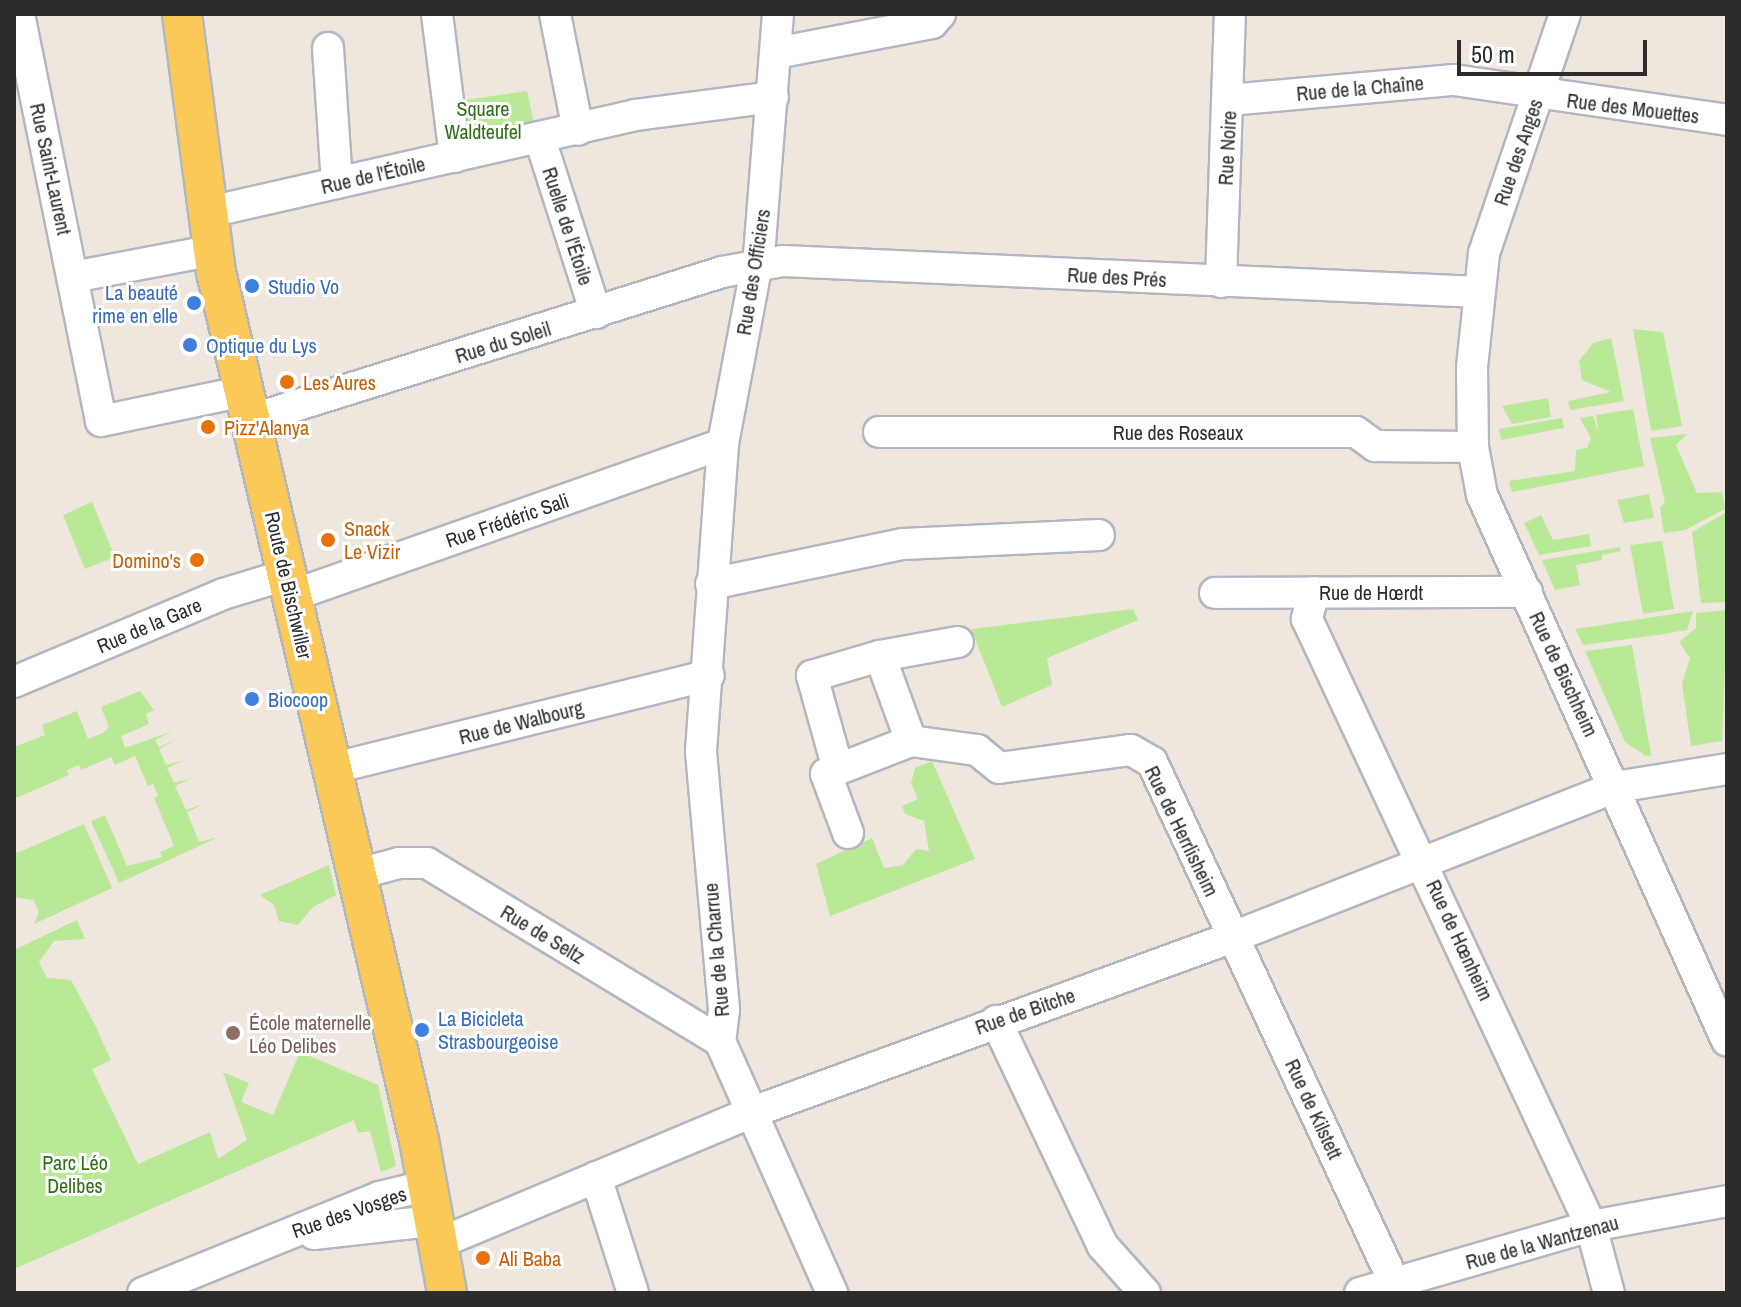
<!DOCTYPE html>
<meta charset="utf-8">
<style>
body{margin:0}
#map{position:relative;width:1741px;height:1307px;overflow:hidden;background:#efe6de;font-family:"Archivo Narrow",sans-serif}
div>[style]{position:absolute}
.green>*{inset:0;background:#b9e997}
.roads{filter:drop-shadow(2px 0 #b2b6c1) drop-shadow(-2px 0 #b2b6c1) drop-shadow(0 2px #b2b6c1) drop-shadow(0 -2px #b2b6c1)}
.minor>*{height:30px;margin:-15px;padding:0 15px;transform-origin:15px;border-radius:15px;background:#fff}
.major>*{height:38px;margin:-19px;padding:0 19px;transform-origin:19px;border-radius:19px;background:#fbc957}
.dots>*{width:22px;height:22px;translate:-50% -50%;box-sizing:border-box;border:4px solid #fff;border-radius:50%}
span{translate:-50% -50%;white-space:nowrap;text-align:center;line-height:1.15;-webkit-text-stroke:6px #fff;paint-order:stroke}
.street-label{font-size:20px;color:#2c2c2c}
.park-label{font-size:20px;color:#2f7015}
.shop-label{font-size:20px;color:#366cbe}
.left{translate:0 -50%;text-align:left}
.right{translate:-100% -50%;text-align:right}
.food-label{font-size:20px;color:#c56008}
.education-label{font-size:20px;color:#785e54}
.frame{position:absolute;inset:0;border:16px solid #2c2c2c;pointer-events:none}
.scale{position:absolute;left:1457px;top:40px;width:190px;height:36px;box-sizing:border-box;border:4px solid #2c2c2c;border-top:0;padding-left:10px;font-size:24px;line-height:28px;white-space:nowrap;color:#2c2c2c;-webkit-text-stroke:6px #fff;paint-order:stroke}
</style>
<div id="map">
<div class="green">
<i style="clip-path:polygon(527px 91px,536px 133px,463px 147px,458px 101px)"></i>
<i style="clip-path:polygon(1633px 329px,1663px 332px,1682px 426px,1651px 431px)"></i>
<i style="clip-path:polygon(1611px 338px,1624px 401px,1570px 410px,1568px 401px,1611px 392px,1582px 380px,1579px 361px,1593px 343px)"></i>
<i style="clip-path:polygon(1548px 398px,1551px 417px,1512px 424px,1502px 406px)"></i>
<i style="clip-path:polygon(1633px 409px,1644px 466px,1512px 492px,1509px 481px,1575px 471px,1576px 450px,1587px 448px,1591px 438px,1580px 418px,1593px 416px,1599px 434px,1596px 415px)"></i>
<i style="clip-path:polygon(1562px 418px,1564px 428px,1501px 440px,1499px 429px)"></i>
<i style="clip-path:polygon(1687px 434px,1676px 445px,1697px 493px,1722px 492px,1725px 509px,1685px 530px,1664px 533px,1660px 507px,1665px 502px,1650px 438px)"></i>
<i style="clip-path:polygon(1649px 494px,1654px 518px,1624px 523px,1617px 500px)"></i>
<i style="clip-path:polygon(92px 502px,115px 557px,85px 569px,63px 515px)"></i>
<i style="clip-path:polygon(1727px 512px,1727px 602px,1701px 603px,1692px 532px)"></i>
<i style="clip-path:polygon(1541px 515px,1553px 540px,1589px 534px,1591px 546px,1539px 555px,1524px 523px)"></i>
<i style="clip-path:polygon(1662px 541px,1674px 609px,1643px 614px,1630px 545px)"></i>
<i style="clip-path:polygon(1620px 547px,1621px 551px,1602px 555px,1602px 560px,1576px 565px,1580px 585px,1555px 590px,1542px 560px)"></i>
<i style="clip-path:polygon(1133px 609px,1138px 620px,1047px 658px,1052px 685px,1002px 707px,971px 629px)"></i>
<i style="clip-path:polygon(1727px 610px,1722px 741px,1691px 746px,1682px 684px,1690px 658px,1679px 642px,1696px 628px,1696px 613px)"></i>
<i style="clip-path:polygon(1693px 611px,1687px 630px,1657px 635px,1583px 645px,1575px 629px)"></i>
<i style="clip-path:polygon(1632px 645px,1651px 755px,1646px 756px,1625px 742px,1585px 651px)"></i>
<i style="clip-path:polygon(140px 691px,154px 710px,146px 714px,149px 724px,121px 736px,125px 748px,173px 731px,155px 740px,159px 747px,176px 740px,159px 749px,166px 765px,185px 760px,167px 768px,174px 783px,192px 778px,175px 786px,186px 810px,204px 804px,187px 812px,199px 842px,219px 837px,119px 883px,91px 821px,105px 815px,127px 866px,162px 857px,160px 852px,174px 846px,154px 798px,158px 796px,153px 784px,148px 786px,135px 756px,115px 765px,111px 757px,81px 770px,79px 765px,67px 770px,69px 775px,14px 799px,14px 747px,45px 735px,42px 725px,77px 711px,88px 739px,103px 733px,109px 727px,101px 707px)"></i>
<i style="clip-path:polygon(932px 761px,975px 859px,830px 916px,816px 864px,872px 838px,884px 868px,903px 865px,916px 849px,929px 851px,924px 821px,905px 814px,902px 806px,918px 799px,911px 783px,915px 768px)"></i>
<i style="clip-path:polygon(84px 824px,112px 888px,34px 924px,39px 912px,33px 900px,14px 897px,14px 847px,17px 853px)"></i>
<i style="clip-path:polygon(329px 865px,336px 895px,313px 907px,298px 925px,279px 921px,274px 905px,260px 895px)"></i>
<i style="clip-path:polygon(77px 920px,85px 939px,54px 941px,39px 962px,47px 978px,71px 980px,95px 1025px,111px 1060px,92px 1069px,138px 1164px,210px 1132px,218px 1159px,247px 1140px,223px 1072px,249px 1083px,241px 1102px,273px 1115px,300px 1052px,378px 1085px,396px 1166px,381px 1172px,370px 1131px,358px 1133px,354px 1120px,14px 1269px,14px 950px)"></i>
</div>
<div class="roads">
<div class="minor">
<i style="left:19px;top:14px;width:415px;rotate:78.6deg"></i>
<i style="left:101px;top:421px;width:146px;rotate:-11.8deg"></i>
<i style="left:437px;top:14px;width:144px;rotate:82.8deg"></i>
<i style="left:555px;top:14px;width:118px;rotate:78.8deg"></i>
<i style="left:778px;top:14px;width:240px;rotate:94.5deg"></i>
<i style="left:759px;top:253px;width:194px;rotate:100.7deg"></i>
<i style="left:723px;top:444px;width:309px;rotate:94.1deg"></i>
<i style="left:701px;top:752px;width:259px;rotate:84.9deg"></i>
<i style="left:724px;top:1010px;width:31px;rotate:97deg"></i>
<i style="left:720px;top:1041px;width:276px;rotate:66deg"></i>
<i style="left:1565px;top:14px;width:252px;rotate:108.7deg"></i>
<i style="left:1484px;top:253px;width:115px;rotate:96deg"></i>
<i style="left:1472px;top:367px;width:80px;rotate:89.3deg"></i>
<i style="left:1473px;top:447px;width:49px;rotate:79.4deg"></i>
<i style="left:1482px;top:495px;width:598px;rotate:65.83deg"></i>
<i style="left:328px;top:48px;width:135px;rotate:86.2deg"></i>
<i style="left:776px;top:53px;width:159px;rotate:-10.9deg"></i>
<i style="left:932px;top:23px;width:12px;rotate:-48deg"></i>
<i style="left:1229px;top:100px;width:226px;rotate:-5.1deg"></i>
<i style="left:1454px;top:80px;width:276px;rotate:8.3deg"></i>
<i style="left:540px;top:139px;width:183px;rotate:72.2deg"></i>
<i style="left:209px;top:212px;width:438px;rotate:-12.8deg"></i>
<i style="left:636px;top:115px;width:138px;rotate:-7.5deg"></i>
<i style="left:73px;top:277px;width:144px;rotate:-10.8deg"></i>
<i style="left:1221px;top:282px;width:268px;rotate:-88.1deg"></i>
<i style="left:250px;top:420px;width:495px;rotate:-17.4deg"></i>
<i style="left:722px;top:272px;width:62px;rotate:-10.2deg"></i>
<i style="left:783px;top:261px;width:697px;rotate:2.55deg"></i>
<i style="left:879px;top:432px;width:477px"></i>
<i style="left:1356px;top:432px;width:24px;rotate:36deg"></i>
<i style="left:1375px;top:446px;width:98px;rotate:0.6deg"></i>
<i style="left:711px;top:584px;width:196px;rotate:-11.8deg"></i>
<i style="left:903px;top:544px;width:196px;rotate:-2.6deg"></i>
<i style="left:1314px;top:592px;width:28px;rotate:105deg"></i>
<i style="left:1307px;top:619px;width:670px;rotate:64.93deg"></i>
<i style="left:1591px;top:1226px;width:69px;rotate:75deg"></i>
<i style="left:1215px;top:593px;width:312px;rotate:-0.2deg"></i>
<i style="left:291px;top:596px;width:458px;rotate:-19.4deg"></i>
<i style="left:880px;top:656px;width:90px;rotate:70deg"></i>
<i style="left:14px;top:682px;width:227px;rotate:-22.8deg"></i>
<i style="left:223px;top:594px;width:66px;rotate:-16.8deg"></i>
<i style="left:334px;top:768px;width:386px;rotate:-13.9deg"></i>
<i style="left:838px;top:769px;width:97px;rotate:-105.6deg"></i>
<i style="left:812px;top:676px;width:71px;rotate:-16.4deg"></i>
<i style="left:880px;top:656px;width:79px;rotate:-10.2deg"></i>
<i style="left:848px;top:833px;width:63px;rotate:-110.4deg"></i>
<i style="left:826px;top:774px;width:91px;rotate:-21.2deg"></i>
<i style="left:911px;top:741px;width:67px;rotate:7.8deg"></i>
<i style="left:977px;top:750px;width:28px;rotate:39deg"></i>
<i style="left:999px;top:768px;width:133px;rotate:-7.8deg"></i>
<i style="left:1131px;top:750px;width:24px;rotate:30deg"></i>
<i style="left:1152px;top:762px;width:574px;rotate:65.04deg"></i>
<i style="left:358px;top:874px;width:42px;rotate:-15deg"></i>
<i style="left:399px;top:863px;width:28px"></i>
<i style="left:427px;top:863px;width:343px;rotate:31.3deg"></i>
<i style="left:996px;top:1021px;width:249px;rotate:64.6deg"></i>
<i style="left:1103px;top:1246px;width:63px;rotate:48.2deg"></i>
<i style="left:596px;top:1177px;width:122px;rotate:72.3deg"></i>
<i style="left:314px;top:1234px;width:119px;rotate:-6.3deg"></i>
<i style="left:437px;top:1244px;width:339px;rotate:-22.7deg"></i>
<i style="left:750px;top:1113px;width:514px;rotate:-20.02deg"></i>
<i style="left:1233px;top:937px;width:411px;rotate:-21.4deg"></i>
<i style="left:1616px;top:787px;width:112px;rotate:-9.2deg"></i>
<i style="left:143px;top:1293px;width:255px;rotate:-22.1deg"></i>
<i style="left:379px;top:1197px;width:47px;rotate:-13.4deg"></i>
<i style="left:1360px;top:1293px;width:241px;rotate:-16.2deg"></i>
<i style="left:1591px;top:1226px;width:138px;rotate:-10.4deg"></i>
</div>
<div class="major">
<i style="left:182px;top:14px;width:260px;rotate:82.5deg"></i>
<i style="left:216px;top:272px;width:891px;rotate:76.84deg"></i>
<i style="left:419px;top:1140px;width:156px;rotate:79.6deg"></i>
</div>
</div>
<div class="dots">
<i style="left:252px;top:286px;background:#3f7fe0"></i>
<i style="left:194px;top:303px;background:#3f7fe0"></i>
<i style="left:190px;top:345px;background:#3f7fe0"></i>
<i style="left:287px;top:382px;background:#e8710a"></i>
<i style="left:208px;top:427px;background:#e8710a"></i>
<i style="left:328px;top:540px;background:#e8710a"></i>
<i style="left:197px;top:560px;background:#e8710a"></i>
<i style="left:252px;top:699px;background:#3f7fe0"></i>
<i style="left:422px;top:1030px;background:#3f7fe0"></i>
<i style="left:233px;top:1033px;background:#8d6e63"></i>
<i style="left:483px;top:1258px;background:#e8710a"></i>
</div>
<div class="street-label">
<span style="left:1360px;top:88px;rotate:-5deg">Rue de la Chaîne</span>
<span style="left:1633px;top:108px;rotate:7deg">Rue des Mouettes</span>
<span style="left:1227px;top:148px;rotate:-87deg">Rue Noire</span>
<span style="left:1518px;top:152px;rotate:-71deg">Rue des Anges</span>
<span style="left:51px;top:169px;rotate:78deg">Rue Saint-Laurent</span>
<span style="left:373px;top:175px;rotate:-13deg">Rue de l'Étoile</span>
<span style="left:568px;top:226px;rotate:72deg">Ruelle de l'Étoile</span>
<span style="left:753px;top:272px;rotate:-81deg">Rue des Officiers</span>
<span style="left:1117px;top:277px;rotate:3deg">Rue des Prés</span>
<span style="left:503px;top:342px;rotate:-17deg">Rue du Soleil</span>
<span style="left:1178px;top:432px">Rue des Roseaux</span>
<span style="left:507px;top:520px;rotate:-19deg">Rue Frédéric Sali</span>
<span style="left:289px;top:585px;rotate:77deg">Route de Bischwiller</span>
<span style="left:1371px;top:592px">Rue de Hœrdt</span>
<span style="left:149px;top:625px;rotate:-23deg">Rue de la Gare</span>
<span style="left:1564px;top:674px;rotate:65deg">Rue de Bischheim</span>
<span style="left:521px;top:722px;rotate:-14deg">Rue de Walbourg</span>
<span style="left:1182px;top:831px;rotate:64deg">Rue de Herrlisheim</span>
<span style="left:543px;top:934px;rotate:31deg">Rue de Seltz</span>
<span style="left:1460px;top:940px;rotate:65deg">Rue de Hœnheim</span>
<span style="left:716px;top:950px;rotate:-95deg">Rue de la Charrue</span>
<span style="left:1025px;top:1011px;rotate:-19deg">Rue de Bitche</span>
<span style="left:1314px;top:1109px;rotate:65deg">Rue de Kilstett</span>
<span style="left:349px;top:1212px;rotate:-19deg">Rue des Vosges</span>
<span style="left:1542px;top:1242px;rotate:-15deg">Rue de la Wantzenau</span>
</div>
<div class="park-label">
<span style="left:483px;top:120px">Square<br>Waldteufel</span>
<span style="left:75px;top:1174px">Parc Léo<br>Delibes</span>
</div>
<div class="shop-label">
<span class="left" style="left:268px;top:286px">Studio Vo</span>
<span class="right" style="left:178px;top:304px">La beauté<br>rime en elle</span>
<span class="left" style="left:206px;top:345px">Optique du Lys</span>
<span class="left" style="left:268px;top:699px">Biocoop</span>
<span class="left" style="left:438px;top:1030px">La Bicicleta<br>Strasbourgeoise</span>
</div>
<div class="food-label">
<span class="left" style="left:303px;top:382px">Les Aures</span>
<span class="left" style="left:224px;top:427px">Pizz'Alanya</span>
<span class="left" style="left:344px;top:540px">Snack<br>Le Vizir</span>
<span class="right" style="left:181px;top:560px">Domino's</span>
<span class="left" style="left:499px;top:1258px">Ali Baba</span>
</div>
<div class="education-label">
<span class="left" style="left:249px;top:1034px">École maternelle<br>Léo Delibes</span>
</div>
<div class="frame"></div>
<div class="scale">50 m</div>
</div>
